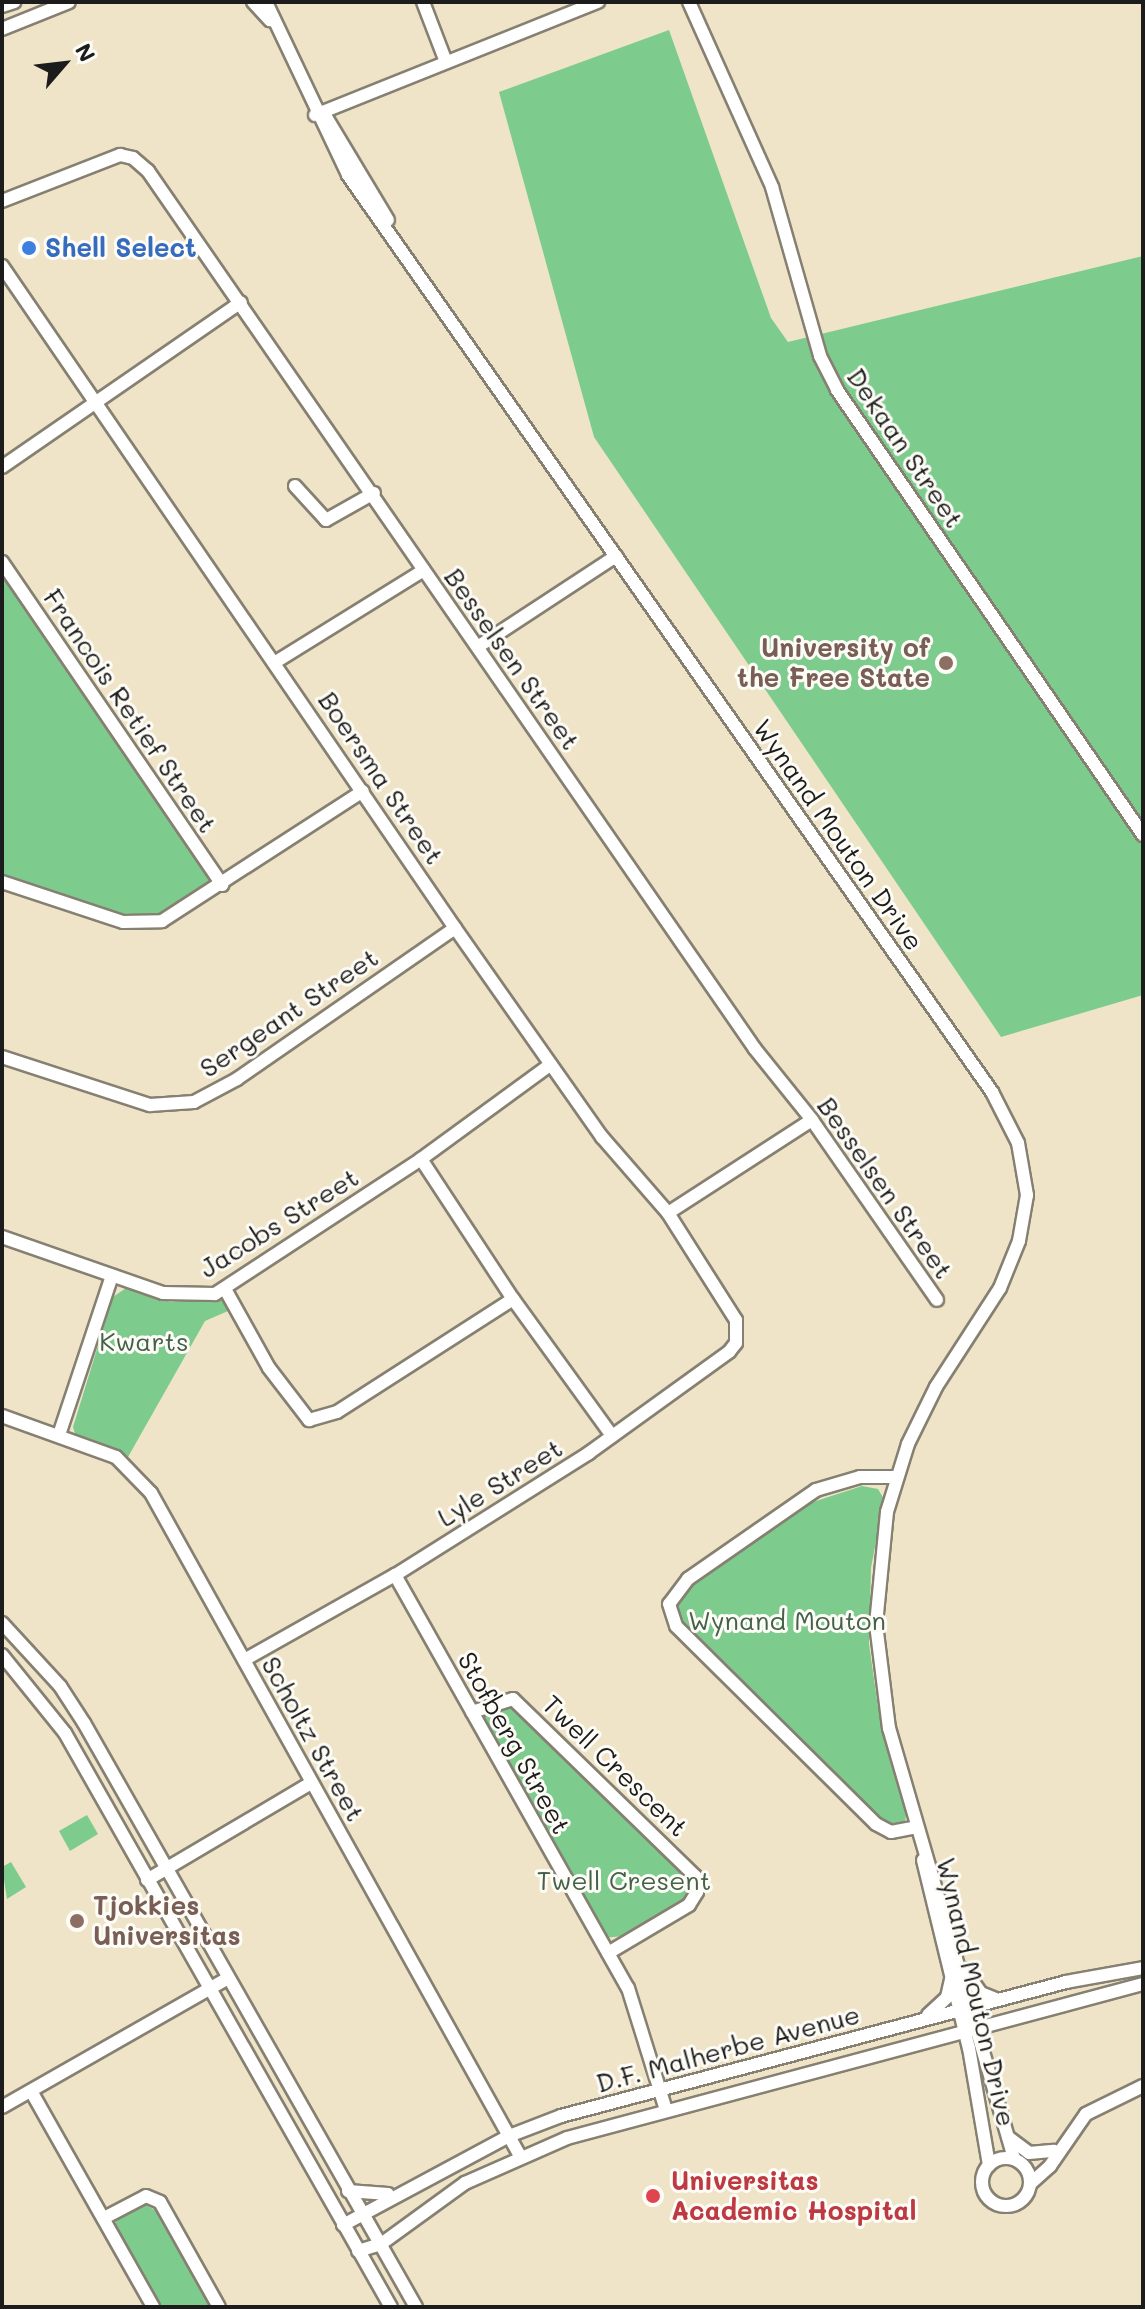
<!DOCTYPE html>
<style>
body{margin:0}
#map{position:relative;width:1145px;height:2309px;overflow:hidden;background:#efe4c7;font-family:Mali,sans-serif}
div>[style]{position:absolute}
.green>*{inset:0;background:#7dcc8d}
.roads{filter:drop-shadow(2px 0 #868072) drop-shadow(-2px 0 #868072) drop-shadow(0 2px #868072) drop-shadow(0 -2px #868072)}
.minor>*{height:12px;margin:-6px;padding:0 6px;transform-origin:6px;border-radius:6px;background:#fff}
.minor>.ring{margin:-6px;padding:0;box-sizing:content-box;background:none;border:12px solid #fff;border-radius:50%}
.dots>*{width:22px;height:22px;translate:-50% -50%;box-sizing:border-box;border:4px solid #fdfcf7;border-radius:50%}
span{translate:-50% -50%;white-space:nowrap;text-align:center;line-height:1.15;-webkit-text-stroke:6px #fdfcf7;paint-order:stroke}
.shop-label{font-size:26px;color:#366cbe;font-weight:700}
.left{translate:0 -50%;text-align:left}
.street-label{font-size:26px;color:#1c1c1c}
.education-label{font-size:26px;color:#785e54;font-weight:700}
.right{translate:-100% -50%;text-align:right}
.park-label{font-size:26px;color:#436249}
.health-label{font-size:26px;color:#be3a42;font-weight:700}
.frame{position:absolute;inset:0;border:4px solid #1c1c1c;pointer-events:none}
.north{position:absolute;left:24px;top:24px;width:80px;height:80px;-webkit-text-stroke:6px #fdfcf7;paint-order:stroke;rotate:62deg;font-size:22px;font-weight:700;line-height:32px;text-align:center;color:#1c1c1c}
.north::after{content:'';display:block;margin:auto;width:28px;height:36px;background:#1c1c1c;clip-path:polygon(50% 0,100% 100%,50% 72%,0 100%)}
</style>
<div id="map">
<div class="green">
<i style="clip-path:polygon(669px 30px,771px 318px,788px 342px,1143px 256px,1143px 995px,1001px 1037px,594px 437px,499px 92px)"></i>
<i style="clip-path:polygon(2px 572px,220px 885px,181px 916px,140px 926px,2px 880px)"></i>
<i style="clip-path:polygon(126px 1288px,171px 1302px,224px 1300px,228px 1311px,205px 1321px,128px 1457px,75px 1434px,73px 1427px,113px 1297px)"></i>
<i style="clip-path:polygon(862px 1486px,878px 1489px,884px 1499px,871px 1568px,869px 1644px,878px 1707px,906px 1814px,905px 1825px,894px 1834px,677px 1620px,676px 1605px,689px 1585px,813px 1502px)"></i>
<i style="clip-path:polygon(508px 1702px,681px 1871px,688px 1881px,685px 1900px,625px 1936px,602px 1938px,482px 1732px,483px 1716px,491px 1707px)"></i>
<i style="clip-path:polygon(87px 1815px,98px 1834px,70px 1851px,59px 1831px)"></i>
<i style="clip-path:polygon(11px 1862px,26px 1887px,7px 1899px,2px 1867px)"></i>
<i style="clip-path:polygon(146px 2205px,158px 2212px,210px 2307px,157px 2307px,114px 2226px,118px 2217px)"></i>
</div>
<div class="roads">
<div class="minor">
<i style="left:253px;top:2px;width:25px;rotate:47deg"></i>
<i style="left:266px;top:2px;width:191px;rotate:64.6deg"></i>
<i style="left:348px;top:175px;width:1121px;rotate:54.92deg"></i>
<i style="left:992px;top:1092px;width:57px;rotate:63deg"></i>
<i style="left:1018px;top:1143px;width:53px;rotate:80.2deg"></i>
<i style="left:1027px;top:1195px;width:47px;rotate:99.9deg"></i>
<i style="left:1019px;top:1241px;width:51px;rotate:112deg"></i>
<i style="left:1000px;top:1288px;width:118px;rotate:122.9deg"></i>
<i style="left:936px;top:1387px;width:64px;rotate:116.2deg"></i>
<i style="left:908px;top:1444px;width:71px;rotate:107.2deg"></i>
<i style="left:887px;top:1512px;width:113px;rotate:95.6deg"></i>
<i style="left:876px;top:1624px;width:105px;rotate:82.9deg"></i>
<i style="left:889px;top:1728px;width:449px;rotate:73.8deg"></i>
<i style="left:423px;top:2px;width:64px;rotate:69deg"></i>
<i style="left:689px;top:2px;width:203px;rotate:65.8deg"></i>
<i style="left:772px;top:187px;width:176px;rotate:74.1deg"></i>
<i style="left:820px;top:356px;width:38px;rotate:63deg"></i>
<i style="left:837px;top:390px;width:540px;rotate:55.49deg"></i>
<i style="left:2px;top:6px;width:13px;rotate:-18deg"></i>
<i style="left:2px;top:29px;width:72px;rotate:-21.9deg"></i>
<i style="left:323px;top:112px;width:126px;rotate:59deg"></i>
<i style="left:315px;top:115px;width:305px;rotate:-21.8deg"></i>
<i style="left:2px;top:201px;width:127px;rotate:-21.3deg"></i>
<i style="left:120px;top:155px;width:13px;rotate:13deg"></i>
<i style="left:133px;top:158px;width:20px;rotate:41deg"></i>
<i style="left:148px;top:171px;width:1067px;rotate:55.34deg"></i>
<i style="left:755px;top:1049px;width:91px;rotate:51.2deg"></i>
<i style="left:812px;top:1120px;width:219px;rotate:55.2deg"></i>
<i style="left:2px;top:266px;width:802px;rotate:55.62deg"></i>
<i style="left:455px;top:928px;width:256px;rotate:54.9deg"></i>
<i style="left:602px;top:1137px;width:101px;rotate:49deg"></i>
<i style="left:668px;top:1213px;width:127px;rotate:57.6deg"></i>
<i style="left:736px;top:1320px;width:23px;rotate:90deg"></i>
<i style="left:736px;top:1343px;width:11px;rotate:128deg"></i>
<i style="left:729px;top:1352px;width:173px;rotate:144.2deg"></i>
<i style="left:589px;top:1453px;width:229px;rotate:147.8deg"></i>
<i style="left:395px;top:1575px;width:173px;rotate:150.6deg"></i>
<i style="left:2px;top:467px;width:290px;rotate:-34.6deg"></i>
<i style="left:295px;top:486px;width:46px;rotate:47.6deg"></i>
<i style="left:326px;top:520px;width:55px;rotate:-29.4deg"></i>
<i style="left:2px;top:562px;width:391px;rotate:55.7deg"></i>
<i style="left:479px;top:646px;width:164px;rotate:-33.3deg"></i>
<i style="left:274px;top:663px;width:176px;rotate:-31.8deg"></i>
<i style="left:2px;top:882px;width:127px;rotate:18.3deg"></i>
<i style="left:123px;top:922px;width:39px;rotate:-1deg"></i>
<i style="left:162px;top:921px;width:239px;rotate:-32.9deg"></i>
<i style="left:2px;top:1057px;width:156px;rotate:18deg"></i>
<i style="left:150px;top:1105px;width:44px;rotate:-3.9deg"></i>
<i style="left:194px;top:1102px;width:49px;rotate:-28.1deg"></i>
<i style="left:237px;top:1079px;width:265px;rotate:-34.7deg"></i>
<i style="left:421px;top:1159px;width:168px;rotate:56.7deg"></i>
<i style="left:513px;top:1299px;width:169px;rotate:54.1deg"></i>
<i style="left:668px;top:1213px;width:171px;rotate:-32.9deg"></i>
<i style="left:2px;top:1237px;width:170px;rotate:19.2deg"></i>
<i style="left:163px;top:1293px;width:52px;rotate:1.1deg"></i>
<i style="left:215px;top:1294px;width:246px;rotate:-33.2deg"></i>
<i style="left:421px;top:1159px;width:160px;rotate:-36.1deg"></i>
<i style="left:225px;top:1289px;width:90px;rotate:60.9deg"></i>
<i style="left:269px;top:1368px;width:66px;rotate:52.4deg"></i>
<i style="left:309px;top:1420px;width:29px;rotate:-16deg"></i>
<i style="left:337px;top:1412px;width:209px;rotate:-32.7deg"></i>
<i style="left:2px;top:1416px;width:121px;rotate:19.8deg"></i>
<i style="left:116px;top:1457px;width:50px;rotate:45.8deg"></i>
<i style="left:151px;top:1493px;width:759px;rotate:60.9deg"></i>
<i style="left:59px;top:1435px;width:168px;rotate:-71.6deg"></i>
<i style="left:896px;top:1477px;width:36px;rotate:180deg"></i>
<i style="left:860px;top:1477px;width:46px;rotate:163.5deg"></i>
<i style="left:816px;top:1490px;width:156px;rotate:145.2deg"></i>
<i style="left:688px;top:1579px;width:31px;rotate:127deg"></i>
<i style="left:669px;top:1604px;width:23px;rotate:72deg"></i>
<i style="left:676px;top:1626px;width:281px;rotate:44.7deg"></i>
<i style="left:876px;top:1824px;width:17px;rotate:28deg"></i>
<i style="left:891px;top:1832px;width:26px;rotate:-11deg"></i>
<i style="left:395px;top:1575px;width:474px;rotate:60.6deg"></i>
<i style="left:628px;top:1988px;width:128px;rotate:72.7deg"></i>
<i style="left:2px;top:1623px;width:86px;rotate:47.4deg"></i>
<i style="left:60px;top:1686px;width:44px;rotate:57deg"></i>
<i style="left:84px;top:1723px;width:672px;rotate:60.38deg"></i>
<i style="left:2px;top:1655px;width:100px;rotate:51.1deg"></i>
<i style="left:65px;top:1733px;width:660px;rotate:60.41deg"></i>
<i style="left:472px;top:1712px;width:43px;rotate:-17.6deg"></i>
<i style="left:513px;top:1699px;width:255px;rotate:44.2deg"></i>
<i style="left:696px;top:1877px;width:15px;rotate:86deg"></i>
<i style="left:697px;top:1892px;width:15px;rotate:122deg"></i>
<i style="left:689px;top:1905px;width:94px;rotate:149.3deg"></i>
<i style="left:923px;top:1860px;width:194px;rotate:76.3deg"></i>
<i style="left:969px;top:2048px;width:119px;rotate:80.3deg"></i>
<i style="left:147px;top:1880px;width:191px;rotate:-30.6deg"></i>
<i style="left:964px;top:1969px;width:29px;rotate:55deg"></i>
<i style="left:981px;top:1993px;width:18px;rotate:22deg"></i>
<i style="left:928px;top:2015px;width:26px;rotate:-43deg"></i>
<i style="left:947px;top:1997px;width:18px;rotate:-77deg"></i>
<i style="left:31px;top:2091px;width:248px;rotate:60.5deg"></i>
<i style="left:2px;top:2107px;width:260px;rotate:-29.7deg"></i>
<i style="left:1008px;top:2137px;width:26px;rotate:37deg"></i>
<i style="left:1029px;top:2153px;width:25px;rotate:-5deg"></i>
<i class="ring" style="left:982px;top:2158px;width:36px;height:36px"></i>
<i style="left:1030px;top:2184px;width:27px;rotate:-42deg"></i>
<i style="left:1050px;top:2166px;width:63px;rotate:-55.3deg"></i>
<i style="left:1086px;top:2114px;width:64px;rotate:-26.2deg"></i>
<i style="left:348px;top:2191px;width:40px;rotate:4.3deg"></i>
<i style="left:104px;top:2218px;width:47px;rotate:-27.6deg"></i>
<i style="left:146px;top:2196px;width:15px;rotate:23deg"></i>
<i style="left:160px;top:2202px;width:120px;rotate:60.7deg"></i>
<i style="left:343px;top:2225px;width:188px;rotate:-28.2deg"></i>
<i style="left:509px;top:2136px;width:56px;rotate:-21deg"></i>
<i style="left:561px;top:2116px;width:522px;rotate:-14.86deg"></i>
<i style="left:1066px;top:1982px;width:78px;rotate:-10.3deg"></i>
<i style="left:358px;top:2251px;width:24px;rotate:-17deg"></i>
<i style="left:381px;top:2244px;width:104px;rotate:-36deg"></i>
<i style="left:465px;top:2183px;width:111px;rotate:-23.8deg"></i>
<i style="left:567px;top:2138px;width:596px;rotate:-14.97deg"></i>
</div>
</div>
<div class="dots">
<i style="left:29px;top:248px;background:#3f7fe0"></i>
<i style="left:946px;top:663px;background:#8d6e63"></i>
<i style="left:77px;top:1921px;background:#8d6e63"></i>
<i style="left:653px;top:2196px;background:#e0444e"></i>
</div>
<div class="shop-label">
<span class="left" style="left:45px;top:248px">Shell Select</span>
</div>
<div class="street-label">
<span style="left:905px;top:448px;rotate:56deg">Dekaan Street</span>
<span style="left:512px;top:659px;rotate:55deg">Besselsen Street</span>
<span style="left:130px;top:711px;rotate:56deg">Francois Retief Street</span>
<span style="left:381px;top:778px;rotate:56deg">Boersma Street</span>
<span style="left:838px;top:835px;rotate:55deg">Wynand Mouton Drive</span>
<span style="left:289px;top:1013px;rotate:-34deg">Sergeant Street</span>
<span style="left:885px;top:1188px;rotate:55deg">Besselsen Street</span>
<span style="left:279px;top:1223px;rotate:-32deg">Jacobs Street</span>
<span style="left:500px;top:1483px;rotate:-32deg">Lyle Street</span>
<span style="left:313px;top:1739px;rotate:61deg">Scholtz Street</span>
<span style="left:514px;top:1743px;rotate:61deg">Stofberg Street</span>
<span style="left:615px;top:1766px;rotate:44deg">Twell Crescent</span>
<span style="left:976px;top:1992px;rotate:77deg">Wynand Mouton Drive</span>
<span style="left:728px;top:2049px;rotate:-15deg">D.F. Malherbe Avenue</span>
</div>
<div class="education-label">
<span class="right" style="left:930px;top:663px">University of<br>the Free State</span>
<span class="left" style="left:93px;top:1921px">Tjokkies<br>Universitas</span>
</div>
<div class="park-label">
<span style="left:144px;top:1342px">Kwarts</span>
<span style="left:787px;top:1621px">Wynand Mouton</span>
<span style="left:624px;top:1881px">Twell Cresent</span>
</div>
<div class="health-label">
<span class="left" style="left:671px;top:2196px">Universitas<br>Academic Hospital</span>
</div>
<div class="frame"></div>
<div class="north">N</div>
</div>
